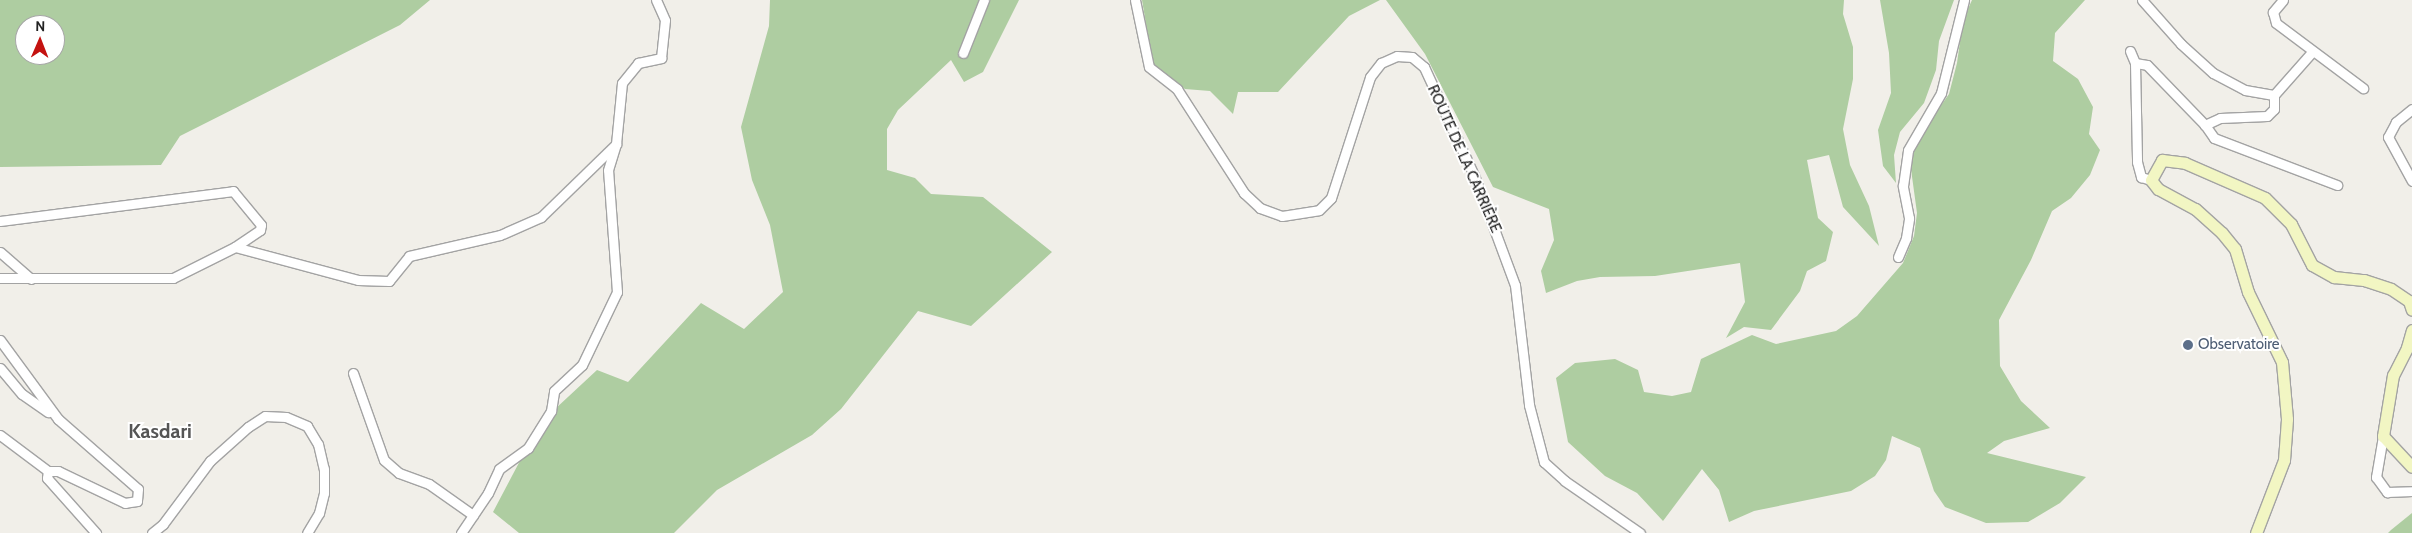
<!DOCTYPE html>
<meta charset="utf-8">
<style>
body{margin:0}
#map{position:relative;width:2412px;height:533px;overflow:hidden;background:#f1efe9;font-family:Cabin,sans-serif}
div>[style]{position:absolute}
.forest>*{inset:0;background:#aecda1}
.roads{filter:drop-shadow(1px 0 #a3a3a3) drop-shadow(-1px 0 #a3a3a3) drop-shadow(0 1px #a3a3a3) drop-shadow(0 -1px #a3a3a3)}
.street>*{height:9px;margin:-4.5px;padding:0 4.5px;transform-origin:4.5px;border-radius:4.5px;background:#fff}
.secondary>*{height:11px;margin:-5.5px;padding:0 5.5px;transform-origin:5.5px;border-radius:5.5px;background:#f2f6c3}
.dots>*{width:14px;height:14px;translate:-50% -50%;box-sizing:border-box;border:2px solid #fff;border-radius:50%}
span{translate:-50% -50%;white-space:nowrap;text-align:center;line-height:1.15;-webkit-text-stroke:4px #fff;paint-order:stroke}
.street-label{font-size:15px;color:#222}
.service-label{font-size:15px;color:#4e5e75}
.left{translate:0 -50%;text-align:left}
.district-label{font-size:20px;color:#555;font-weight:700}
.north{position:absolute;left:15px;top:15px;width:50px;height:50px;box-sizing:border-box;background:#fff;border:1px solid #a7a7a7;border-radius:50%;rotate:1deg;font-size:14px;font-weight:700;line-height:20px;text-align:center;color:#222}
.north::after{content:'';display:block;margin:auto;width:18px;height:22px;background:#c41210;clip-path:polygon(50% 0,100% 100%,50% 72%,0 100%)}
</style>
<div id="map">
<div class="forest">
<i style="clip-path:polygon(evenodd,0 0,430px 0,400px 25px,180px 136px,161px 165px,0 167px,0 0,25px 25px,55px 25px,55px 55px,25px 55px,25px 25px)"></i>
<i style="clip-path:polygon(770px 0,1019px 0,983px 72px,964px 82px,951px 60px,898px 110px,887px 129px,887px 170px,915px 178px,931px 194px,983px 197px,1052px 252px,971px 326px,918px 311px,841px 409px,812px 435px,717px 490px,674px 533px,519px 533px,493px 512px,540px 423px,597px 370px,628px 382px,701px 303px,744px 329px,783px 292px,770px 225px,752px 180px,741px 127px,769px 26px)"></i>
<i style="clip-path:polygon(1142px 0,1380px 0,1349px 16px,1278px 92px,1238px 92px,1233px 114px,1210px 91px,1185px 89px,1153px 66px)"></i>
<i style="clip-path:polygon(1386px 0,1844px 0,1843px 14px,1853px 47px,1853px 79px,1843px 129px,1850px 165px,1869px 206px,1879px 246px,1843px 207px,1829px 155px,1807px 160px,1818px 218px,1833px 232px,1826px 261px,1807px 271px,1800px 291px,1771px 330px,1744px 327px,1726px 338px,1745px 302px,1740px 263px,1655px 276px,1600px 277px,1577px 281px,1546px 293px,1541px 271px,1554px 240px,1549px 209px,1493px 187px,1425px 54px)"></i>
<i style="clip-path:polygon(1880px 0,1954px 0,1939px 41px,1936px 70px,1924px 103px,1900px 132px,1894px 155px,1896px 183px,1883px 166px,1878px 130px,1891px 93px,1889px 53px)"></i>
<i style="clip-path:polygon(1972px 0,2085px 0,2055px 33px,2053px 61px,2078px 79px,2093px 107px,2089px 134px,2100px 150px,2090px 175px,2071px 198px,2052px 211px,2031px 260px,1999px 320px,2000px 366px,2021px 401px,2050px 428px,2004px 441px,1987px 453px,2086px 477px,2060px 503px,2028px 522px,1986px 523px,1945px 507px,1934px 491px,1920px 448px,1892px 436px,1886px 460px,1875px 476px,1851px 491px,1754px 511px,1729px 522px,1719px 490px,1702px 469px,1663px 521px,1637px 493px,1605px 476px,1568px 442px,1556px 378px,1575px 363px,1615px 359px,1638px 370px,1644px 392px,1672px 396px,1691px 392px,1701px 359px,1752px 335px,1776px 344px,1836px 331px,1857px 316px,1903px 263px,1914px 236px,1917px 213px,1910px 162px,1916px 141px,1949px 94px,1957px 63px,1963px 20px)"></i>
<i style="clip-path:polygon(2412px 513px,2412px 533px,2388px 533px,2391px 530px)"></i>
</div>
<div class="roads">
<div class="street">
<i style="left:1135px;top:0;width:68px;rotate:78.2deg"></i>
<i style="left:1149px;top:67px;width:36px;rotate:38deg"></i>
<i style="left:1177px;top:89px;width:124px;rotate:57.2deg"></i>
<i style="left:1244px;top:193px;width:22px;rotate:43deg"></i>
<i style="left:1260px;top:208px;width:23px;rotate:20deg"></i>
<i style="left:1282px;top:216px;width:37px;rotate:-9deg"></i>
<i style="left:1319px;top:210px;width:17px;rotate:-45deg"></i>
<i style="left:1331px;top:198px;width:127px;rotate:-72.1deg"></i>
<i style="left:1370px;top:77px;width:18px;rotate:-52deg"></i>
<i style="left:1381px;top:63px;width:17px;rotate:-24deg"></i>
<i style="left:1397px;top:56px;width:15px;rotate:4deg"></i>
<i style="left:1412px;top:57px;width:16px;rotate:40deg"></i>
<i style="left:1424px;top:67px;width:119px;rotate:65.2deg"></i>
<i style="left:1474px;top:175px;width:117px;rotate:69.6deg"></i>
<i style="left:1515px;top:285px;width:121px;rotate:83.3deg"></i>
<i style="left:1529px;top:405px;width:59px;rotate:75.3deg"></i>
<i style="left:1544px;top:462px;width:28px;rotate:42deg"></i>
<i style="left:1565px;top:481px;width:91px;rotate:34.7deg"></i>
<i style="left:2142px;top:0;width:59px;rotate:48.4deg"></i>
<i style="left:2181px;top:44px;width:43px;rotate:42.2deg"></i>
<i style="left:2213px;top:73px;width:36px;rotate:28deg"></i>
<i style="left:2245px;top:90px;width:29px;rotate:10deg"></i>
<i style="left:2283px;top:0;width:16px;rotate:130deg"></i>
<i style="left:2273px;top:12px;width:11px;rotate:75deg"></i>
<i style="left:2276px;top:23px;width:109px;rotate:36.8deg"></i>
<i style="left:2130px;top:51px;width:13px;rotate:67deg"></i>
<i style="left:2135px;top:63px;width:12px;rotate:9deg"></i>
<i style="left:2147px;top:65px;width:83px;rotate:46deg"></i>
<i style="left:2312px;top:52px;width:57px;rotate:131.5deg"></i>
<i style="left:2274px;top:95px;width:14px;rotate:90deg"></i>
<i style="left:2274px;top:109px;width:10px;rotate:135deg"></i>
<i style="left:2267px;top:116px;width:47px;rotate:177.6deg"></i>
<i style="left:2220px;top:118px;width:17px;rotate:155deg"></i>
<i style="left:2205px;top:125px;width:16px;rotate:55deg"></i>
<i style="left:2214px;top:138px;width:132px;rotate:20.9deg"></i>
<i style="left:963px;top:53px;width:57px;rotate:-68.4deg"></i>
<i style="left:2135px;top:63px;width:99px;rotate:88.8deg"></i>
<i style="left:2137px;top:162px;width:16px;rotate:75deg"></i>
<i style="left:2141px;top:177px;width:10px;rotate:17deg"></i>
<i style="left:2412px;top:109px;width:21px;rotate:141deg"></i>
<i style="left:2396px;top:122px;width:17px;rotate:118deg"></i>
<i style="left:2388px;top:137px;width:50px;rotate:61.4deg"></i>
<i style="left:0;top:221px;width:235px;rotate:-7.3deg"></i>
<i style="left:233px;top:191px;width:44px;rotate:50.5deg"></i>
<i style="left:261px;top:225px;width:5px;rotate:101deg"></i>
<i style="left:260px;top:230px;width:30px;rotate:146deg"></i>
<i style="left:0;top:252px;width:41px;rotate:41.1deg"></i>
<i style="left:1898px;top:257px;width:21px;rotate:-67deg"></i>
<i style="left:1906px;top:238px;width:20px;rotate:-81deg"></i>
<i style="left:1909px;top:218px;width:33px;rotate:-101deg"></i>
<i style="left:1903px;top:186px;width:36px;rotate:-82deg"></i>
<i style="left:1908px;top:150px;width:66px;rotate:-59.9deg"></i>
<i style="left:1941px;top:93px;width:96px;rotate:-76.1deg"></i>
<i style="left:0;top:278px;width:173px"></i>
<i style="left:173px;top:278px;width:69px;rotate:-26.6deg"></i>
<i style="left:235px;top:247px;width:127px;rotate:15deg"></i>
<i style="left:358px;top:280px;width:31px;rotate:2deg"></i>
<i style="left:389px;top:281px;width:32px;rotate:-51deg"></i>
<i style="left:409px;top:256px;width:93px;rotate:-13deg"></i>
<i style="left:500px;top:235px;width:45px;rotate:-23.7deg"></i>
<i style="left:541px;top:217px;width:105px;rotate:-44.2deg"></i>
<i style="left:0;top:340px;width:98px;rotate:53.7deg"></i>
<i style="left:58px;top:419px;width:106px;rotate:41.2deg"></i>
<i style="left:138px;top:489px;width:12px;rotate:95deg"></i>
<i style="left:137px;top:501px;width:12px;rotate:171deg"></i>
<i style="left:125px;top:503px;width:74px;rotate:-154.5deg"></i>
<i style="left:58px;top:471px;width:10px;rotate:180deg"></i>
<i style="left:48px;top:471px;width:7px;rotate:98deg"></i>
<i style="left:47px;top:478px;width:74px;rotate:48.3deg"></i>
<i style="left:0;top:368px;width:34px;rotate:50deg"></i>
<i style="left:22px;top:394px;width:32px;rotate:35deg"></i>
<i style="left:353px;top:373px;width:92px;rotate:70.4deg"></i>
<i style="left:384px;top:460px;width:20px;rotate:41deg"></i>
<i style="left:399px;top:473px;width:32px;rotate:20deg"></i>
<i style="left:429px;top:484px;width:54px;rotate:35.2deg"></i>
<i style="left:0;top:435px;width:60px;rotate:36.9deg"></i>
<i style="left:2383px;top:436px;width:42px;rotate:99.7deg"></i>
<i style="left:2376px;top:477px;width:19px;rotate:54deg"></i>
<i style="left:2387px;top:492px;width:25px;rotate:-2deg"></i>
<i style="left:152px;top:533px;width:14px;rotate:-39deg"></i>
<i style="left:163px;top:524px;width:79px;rotate:-53.3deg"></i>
<i style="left:210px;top:461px;width:51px;rotate:-41.8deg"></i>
<i style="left:248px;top:427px;width:20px;rotate:-33deg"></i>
<i style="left:265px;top:416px;width:21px;rotate:3deg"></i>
<i style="left:286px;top:417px;width:23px;rotate:23deg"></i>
<i style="left:307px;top:426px;width:21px;rotate:59deg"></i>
<i style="left:318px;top:444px;width:26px;rotate:77deg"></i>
<i style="left:324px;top:469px;width:24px;rotate:90deg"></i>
<i style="left:324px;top:493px;width:21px;rotate:104deg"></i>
<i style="left:319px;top:513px;width:23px;rotate:121deg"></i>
<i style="left:461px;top:533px;width:48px;rotate:-56deg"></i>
<i style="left:488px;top:493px;width:26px;rotate:-65deg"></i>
<i style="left:499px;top:469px;width:36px;rotate:-36deg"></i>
<i style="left:528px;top:448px;width:44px;rotate:-58.1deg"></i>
<i style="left:551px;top:411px;width:20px;rotate:-81deg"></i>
<i style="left:554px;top:391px;width:38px;rotate:-43deg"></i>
<i style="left:582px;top:365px;width:81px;rotate:-64.4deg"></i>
<i style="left:617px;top:292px;width:122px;rotate:-94.2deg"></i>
<i style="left:608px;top:170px;width:27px;rotate:-73deg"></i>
<i style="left:616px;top:144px;width:61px;rotate:-84.4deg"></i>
<i style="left:622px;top:83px;width:26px;rotate:-51deg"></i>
<i style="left:638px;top:63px;width:24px;rotate:-12deg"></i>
<i style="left:661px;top:58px;width:38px;rotate:-84deg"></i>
<i style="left:665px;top:20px;width:22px;rotate:-114deg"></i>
</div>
<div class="secondary">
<i style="left:2412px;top:330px;width:19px;rotate:106deg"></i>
<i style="left:2407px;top:348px;width:30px;rotate:117deg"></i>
<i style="left:2393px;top:375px;width:62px;rotate:99.3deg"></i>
<i style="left:2383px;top:436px;width:42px;rotate:46.9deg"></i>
<i style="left:2256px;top:533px;width:78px;rotate:-69deg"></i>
<i style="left:2284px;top:460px;width:41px;rotate:-85.8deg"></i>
<i style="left:2287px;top:419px;width:57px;rotate:-95deg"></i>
<i style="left:2282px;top:362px;width:78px;rotate:-115.9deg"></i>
<i style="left:2248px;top:292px;width:45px;rotate:-106.8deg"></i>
<i style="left:2235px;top:249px;width:21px;rotate:-129deg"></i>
<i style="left:2222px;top:233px;width:36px;rotate:-138deg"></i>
<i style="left:2195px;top:209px;width:42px;rotate:-151.6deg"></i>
<i style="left:2158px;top:189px;width:11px;rotate:-128deg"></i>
<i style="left:2151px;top:180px;width:23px;rotate:-61deg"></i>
<i style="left:2162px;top:160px;width:23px;rotate:7deg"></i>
<i style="left:2185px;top:163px;width:87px;rotate:23.6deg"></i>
<i style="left:2265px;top:198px;width:37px;rotate:45deg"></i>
<i style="left:2291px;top:224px;width:46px;rotate:62.9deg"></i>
<i style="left:2312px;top:265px;width:25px;rotate:29deg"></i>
<i style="left:2334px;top:277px;width:30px;rotate:6deg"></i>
<i style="left:2364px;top:280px;width:28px;rotate:18deg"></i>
<i style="left:2391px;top:289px;width:22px;rotate:34deg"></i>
<i style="left:2409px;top:301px;width:9px;rotate:72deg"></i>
</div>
</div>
<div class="dots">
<i style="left:2188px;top:345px;background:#5c6f8a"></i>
</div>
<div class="street-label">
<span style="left:1464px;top:159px;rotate:66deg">ROUTE DE LA CARRIÈRE</span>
</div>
<div class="service-label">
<span class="left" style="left:2198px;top:345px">Observatoire</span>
</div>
<div class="district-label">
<span style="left:160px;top:431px">Kasdari</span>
</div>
<div class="north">N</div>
</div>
